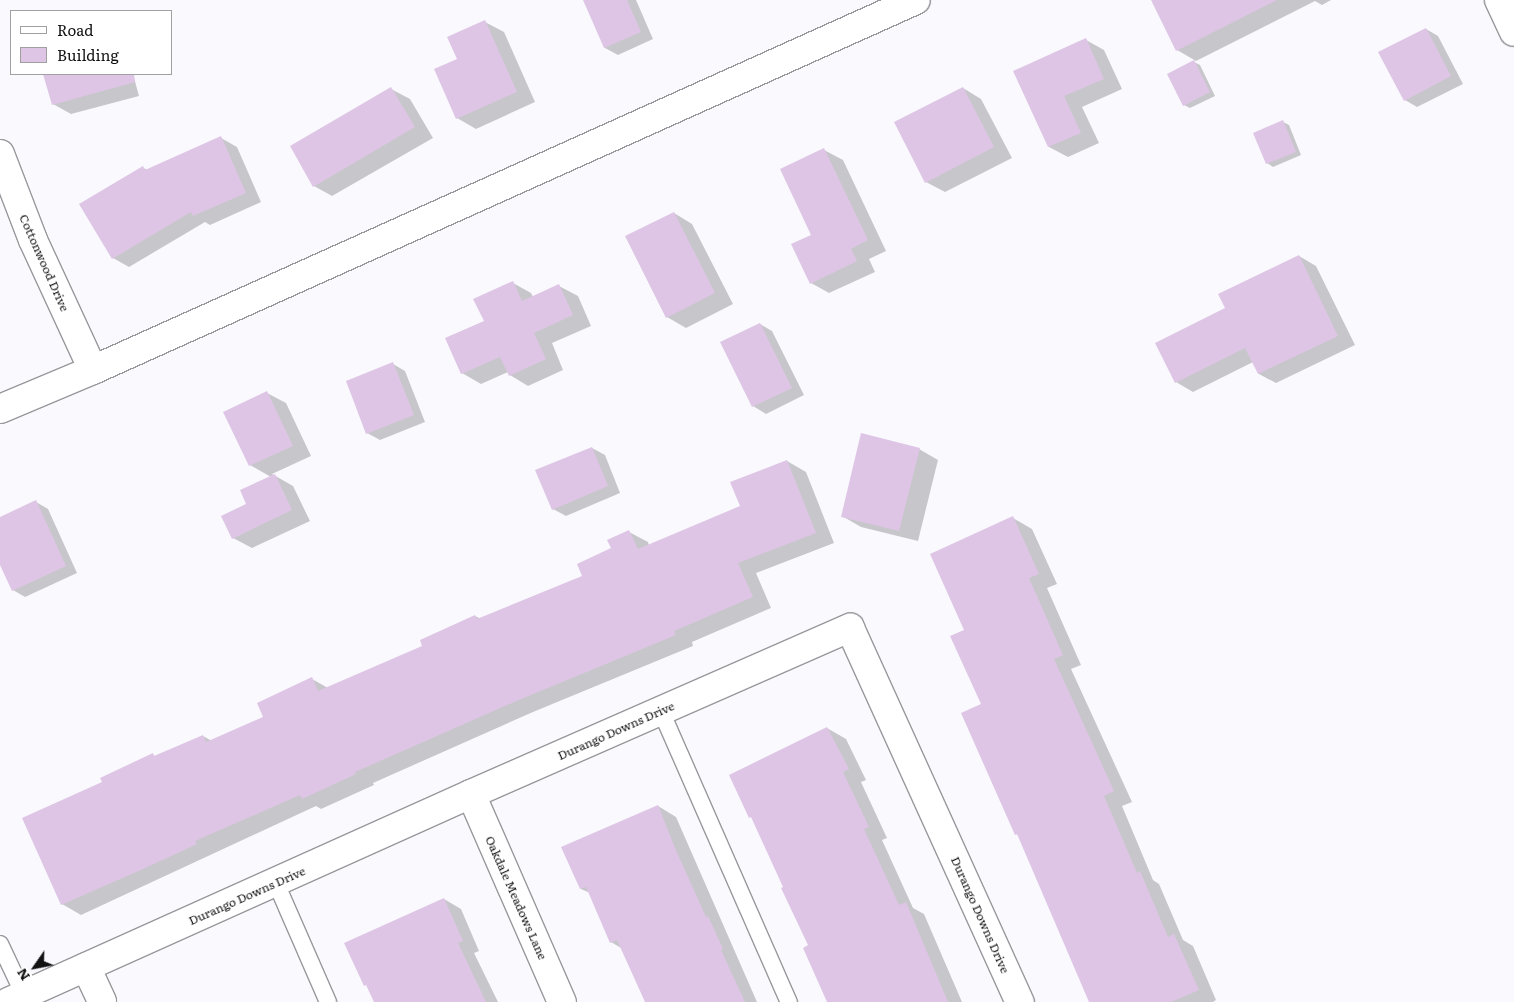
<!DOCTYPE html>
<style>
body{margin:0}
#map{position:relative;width:1514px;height:1002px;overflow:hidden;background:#f9f9fe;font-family:Literata,serif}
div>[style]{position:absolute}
.shadow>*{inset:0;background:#0003}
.building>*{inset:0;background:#dec5e5}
.roads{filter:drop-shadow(1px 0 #99989d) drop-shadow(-1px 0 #99989d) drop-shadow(0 1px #99989d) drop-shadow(0 -1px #99989d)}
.service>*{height:16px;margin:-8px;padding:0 8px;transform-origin:8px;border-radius:8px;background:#fff}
.minor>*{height:28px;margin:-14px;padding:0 14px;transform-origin:14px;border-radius:14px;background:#fff}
.secondary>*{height:28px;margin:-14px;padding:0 14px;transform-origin:14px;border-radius:14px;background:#fff}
span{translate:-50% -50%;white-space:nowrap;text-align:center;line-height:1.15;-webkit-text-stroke:5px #fff;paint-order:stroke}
.street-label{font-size:12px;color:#121213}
.legend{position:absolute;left:10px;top:10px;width:162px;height:65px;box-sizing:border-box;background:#fff;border:1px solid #a0a0a1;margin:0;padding:6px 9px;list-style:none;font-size:15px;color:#121213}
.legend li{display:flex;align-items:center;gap:10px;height:25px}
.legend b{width:25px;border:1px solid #a0a0a1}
.north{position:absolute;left:10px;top:942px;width:50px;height:50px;-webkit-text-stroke:4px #fff;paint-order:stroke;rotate:237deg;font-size:14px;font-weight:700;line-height:20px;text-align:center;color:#121213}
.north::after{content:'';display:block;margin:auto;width:18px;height:22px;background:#121213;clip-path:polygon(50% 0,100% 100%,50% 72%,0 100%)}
</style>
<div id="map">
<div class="shadow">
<i style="clip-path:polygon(584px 0,636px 0,653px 39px,618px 55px,605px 48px)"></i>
<i style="clip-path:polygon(1152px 0,1331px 0,1322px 5px,1315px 1px,1196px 61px,1177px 50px)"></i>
<i style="clip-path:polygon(485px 22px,504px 32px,535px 102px,476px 129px,457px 118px,458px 60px)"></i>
<i style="clip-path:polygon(1426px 29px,1438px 36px,1463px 84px,1417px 107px,1405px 100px)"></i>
<i style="clip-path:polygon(1086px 40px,1104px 50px,1122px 89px,1082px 107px,1099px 143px,1068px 157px,1049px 147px,1015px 71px)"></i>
<i style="clip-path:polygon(1194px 62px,1200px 65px,1215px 96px,1190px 108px,1184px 105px)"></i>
<i style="clip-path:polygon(44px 74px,133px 74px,139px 96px,71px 114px,53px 104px)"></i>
<i style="clip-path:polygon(963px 88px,981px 99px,1012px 158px,945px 192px,926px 182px)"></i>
<i style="clip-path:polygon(391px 89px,410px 99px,433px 138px,332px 196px,314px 186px)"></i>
<i style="clip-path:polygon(1283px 122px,1289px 125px,1301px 155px,1273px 167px,1267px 163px)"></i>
<i style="clip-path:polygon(221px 138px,237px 147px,261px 202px,210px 225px,205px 222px,129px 267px,113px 258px,143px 168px,148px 170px)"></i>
<i style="clip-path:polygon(824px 150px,843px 160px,886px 251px,869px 259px,875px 272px,829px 293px,811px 283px,812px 235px)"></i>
<i style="clip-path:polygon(674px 213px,692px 224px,733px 304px,686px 328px,667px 317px)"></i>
<i style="clip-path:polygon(1299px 256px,1316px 266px,1355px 345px,1276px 383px,1259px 374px,1253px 362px,1193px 392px,1176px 382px)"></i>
<i style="clip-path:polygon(513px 283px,531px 293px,533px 297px,559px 286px,578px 296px,591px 326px,552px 343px,563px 370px,528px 386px,510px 375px,508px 372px,481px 384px,462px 373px,485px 322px)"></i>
<i style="clip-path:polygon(760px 324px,772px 331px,804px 395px,766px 414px,753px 406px,722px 343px)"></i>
<i style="clip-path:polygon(393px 364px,405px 371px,425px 422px,380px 440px,367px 433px)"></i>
<i style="clip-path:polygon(267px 393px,286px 403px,311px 456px,272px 474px,293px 486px,310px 521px,252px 548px,233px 538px,248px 505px,271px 477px,250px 465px)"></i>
<i style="clip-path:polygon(592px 448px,605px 455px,620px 493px,566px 516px,553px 509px)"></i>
<i style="clip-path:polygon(919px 449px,938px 460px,918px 541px,861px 527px,842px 516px)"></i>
<i style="clip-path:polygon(787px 461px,806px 472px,834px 543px,756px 573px,771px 608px,692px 642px,693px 646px,533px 712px,373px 783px,374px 785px,321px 809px,316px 806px,81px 915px,62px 904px,103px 783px,153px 755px,156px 757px,203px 736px,212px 741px,265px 718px,312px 679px,328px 688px,424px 646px,475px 616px,481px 619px,584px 576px,629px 532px,648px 542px,649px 546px,741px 507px)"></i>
<i style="clip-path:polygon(36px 502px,48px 509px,77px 573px,25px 597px,13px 590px,0 562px,0 518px)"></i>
<i style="clip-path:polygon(1013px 518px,1032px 529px,1057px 584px,1047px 588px,1081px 665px,1071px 669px,1132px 802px,1122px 806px,1153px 880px,1159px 884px,1183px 940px,1193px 946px,1216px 1000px,1213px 1002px,1092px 1002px,1020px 836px,1016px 834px,966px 631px)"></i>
<i style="clip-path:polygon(827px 728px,846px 739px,866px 780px,861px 782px,887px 838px,882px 840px,913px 908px,924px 914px,962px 1002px,832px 1002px,810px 946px)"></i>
<i style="clip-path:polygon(658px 806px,676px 817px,757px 1002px,646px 1002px,621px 948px,611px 942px,590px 893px,581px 889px)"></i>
<i style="clip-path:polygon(444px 899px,461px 909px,479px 951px,474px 953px,498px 1002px,374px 1002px)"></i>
</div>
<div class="building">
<i style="clip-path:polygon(583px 0,627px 0,641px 32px,604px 48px)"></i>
<i style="clip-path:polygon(1151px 0,1277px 0,1176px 51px)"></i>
<i style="clip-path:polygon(485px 20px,517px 92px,456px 119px,434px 69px,457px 59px,447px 37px)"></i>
<i style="clip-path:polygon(1426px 28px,1451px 76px,1404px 101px,1378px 52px)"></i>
<i style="clip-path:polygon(1086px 38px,1104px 79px,1064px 96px,1081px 133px,1048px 147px,1013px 71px)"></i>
<i style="clip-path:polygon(1194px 60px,1210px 92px,1183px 106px,1167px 74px)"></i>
<i style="clip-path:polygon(43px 74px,134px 74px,135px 82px,52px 105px)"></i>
<i style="clip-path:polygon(391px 87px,415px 127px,313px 187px,290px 146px)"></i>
<i style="clip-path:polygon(963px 87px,994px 147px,925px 183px,894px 122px)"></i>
<i style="clip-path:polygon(1283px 120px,1296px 152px,1266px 164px,1253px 133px)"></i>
<i style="clip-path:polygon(221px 136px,246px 193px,193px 216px,191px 212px,112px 259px,79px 204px,143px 166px,145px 170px)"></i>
<i style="clip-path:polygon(824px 148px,868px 240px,851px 249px,857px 261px,810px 284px,791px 244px,811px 235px,780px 169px)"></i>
<i style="clip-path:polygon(674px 212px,715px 293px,666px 318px,625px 236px)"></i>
<i style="clip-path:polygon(1299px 255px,1338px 336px,1258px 374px,1245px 348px,1175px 383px,1155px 343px,1225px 308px,1218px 294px)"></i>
<i style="clip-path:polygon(513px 281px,522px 301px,559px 284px,573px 315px,534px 333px,546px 359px,509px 376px,500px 357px,461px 374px,445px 338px,484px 321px,473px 299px)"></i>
<i style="clip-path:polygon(760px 323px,792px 388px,752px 407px,720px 342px)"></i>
<i style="clip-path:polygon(393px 362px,414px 415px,366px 434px,346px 381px)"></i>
<i style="clip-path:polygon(267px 391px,293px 446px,249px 466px,223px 412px)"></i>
<i style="clip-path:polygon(861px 433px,920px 448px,899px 531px,841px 517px)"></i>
<i style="clip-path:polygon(592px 447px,608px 486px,552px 510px,535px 470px)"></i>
<i style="clip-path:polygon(787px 460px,816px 533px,738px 563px,753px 597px,674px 631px,676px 635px,514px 702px,355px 772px,356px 774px,302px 799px,300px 795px,195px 841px,197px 844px,143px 869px,61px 905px,22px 818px,102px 782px,100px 778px,153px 753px,154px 756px,203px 735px,206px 742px,263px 717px,257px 703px,312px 677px,318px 691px,422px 646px,420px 640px,475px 615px,477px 619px,582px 576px,577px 564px,611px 548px,607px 540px,629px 530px,638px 549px,740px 506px,730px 482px)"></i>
<i style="clip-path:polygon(275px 474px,292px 510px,232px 539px,221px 516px,246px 504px,240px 490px)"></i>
<i style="clip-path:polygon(36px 500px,66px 566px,12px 591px,0 565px,0 517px)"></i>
<i style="clip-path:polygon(1013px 516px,1039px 574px,1029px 578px,1063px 655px,1054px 659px,1114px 791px,1104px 796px,1137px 873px,1140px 871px,1168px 937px,1174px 934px,1199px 990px,1171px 1002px,1089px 1002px,1017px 834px,1015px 835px,961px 713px,981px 704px,950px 636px,964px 630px,930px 554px)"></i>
<i style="clip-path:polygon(827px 727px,849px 769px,843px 772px,869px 827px,864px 829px,899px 905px,906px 902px,948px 1002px,827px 1002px,803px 948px,808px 945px,781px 888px,783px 887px,751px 817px,749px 818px,729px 775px)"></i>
<i style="clip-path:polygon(658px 805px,675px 848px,706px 917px,708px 916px,723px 949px,721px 950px,745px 1002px,645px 1002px,617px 940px,610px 943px,586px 887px,580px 889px,561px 847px)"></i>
<i style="clip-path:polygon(444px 898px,463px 941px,458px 943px,486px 1002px,374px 1002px,366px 985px,364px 986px,344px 943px)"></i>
</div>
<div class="roads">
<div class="service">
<i style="left:661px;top:711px;width:318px;rotate:66.3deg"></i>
<i style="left:276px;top:883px;width:130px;rotate:66.4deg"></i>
<i style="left:0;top:944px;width:56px;rotate:64.8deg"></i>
</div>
<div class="minor">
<i style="left:1499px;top:0;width:35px;rotate:65deg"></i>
<i style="left:0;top:154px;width:92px;rotate:69deg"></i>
<i style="left:33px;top:240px;width:143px;rotate:65.2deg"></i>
<i style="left:471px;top:794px;width:227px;rotate:66.4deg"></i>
<i style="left:86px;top:967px;width:38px;rotate:65deg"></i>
<i style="left:8px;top:1002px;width:508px;rotate:-24.19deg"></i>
<i style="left:471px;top:794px;width:414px;rotate:-23.7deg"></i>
<i style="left:850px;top:628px;width:411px;rotate:65.6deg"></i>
</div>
<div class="secondary">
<i style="left:0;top:409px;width:101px;rotate:-22.8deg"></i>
<i style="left:93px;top:370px;width:902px;rotate:-24.21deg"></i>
</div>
</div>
<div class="street-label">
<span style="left:44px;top:263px;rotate:66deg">Cottonwood Drive</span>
<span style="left:616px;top:731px;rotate:-24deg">Durango Downs Drive</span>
<span style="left:247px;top:896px;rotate:-24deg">Durango Downs Drive</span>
<span style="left:516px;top:898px;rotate:66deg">Oakdale Meadows Lane</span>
<span style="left:980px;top:915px;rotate:66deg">Durango Downs Drive</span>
</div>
<ul class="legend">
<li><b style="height:6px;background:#fff"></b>Road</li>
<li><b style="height:14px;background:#dec5e5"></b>Building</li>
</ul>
<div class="north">N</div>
</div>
